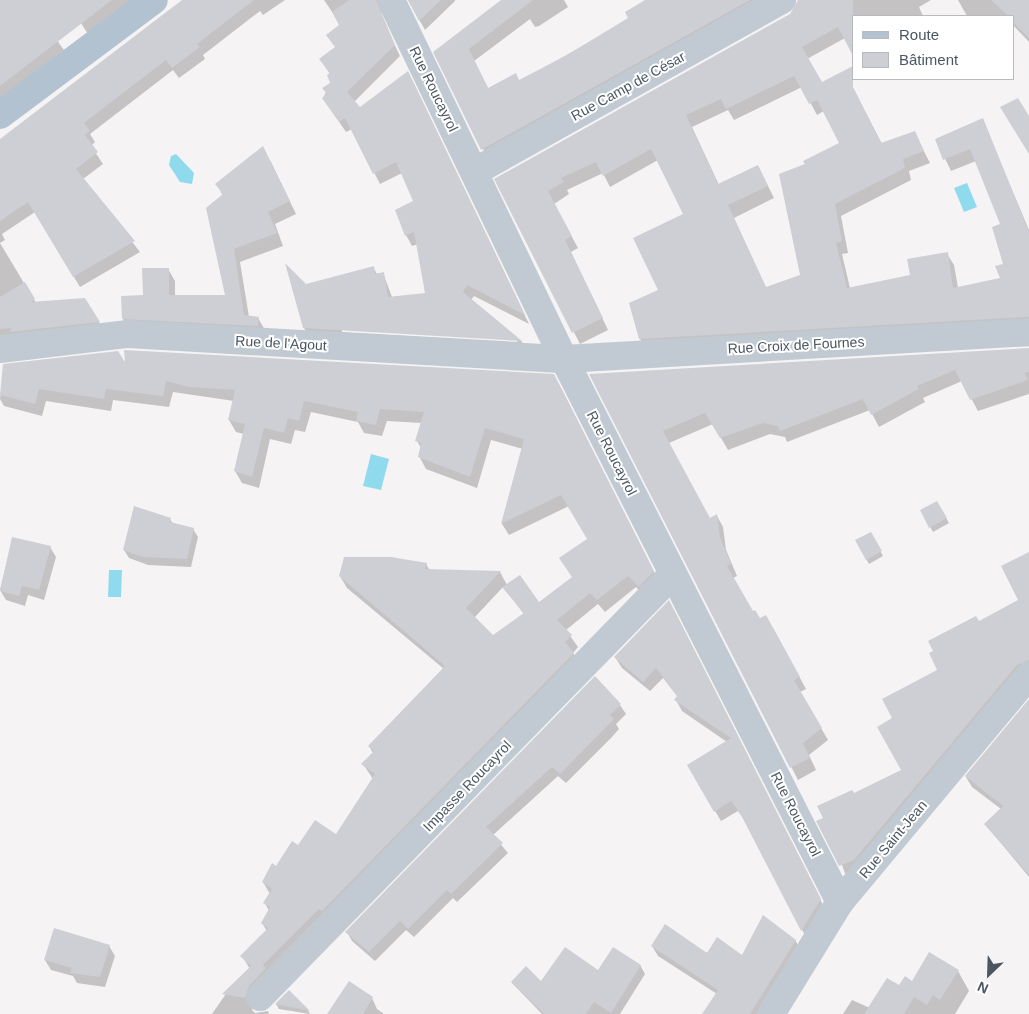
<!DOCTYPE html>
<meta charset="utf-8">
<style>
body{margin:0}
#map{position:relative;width:1029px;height:1014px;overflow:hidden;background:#f5f3f3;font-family:Helvetica,sans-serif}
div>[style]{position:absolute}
.water>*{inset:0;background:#90daee}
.shadow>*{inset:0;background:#0003}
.building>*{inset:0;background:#cdcfd5}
.minor>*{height:28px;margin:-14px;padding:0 14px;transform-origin:14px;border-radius:14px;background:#c1cad2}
.major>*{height:28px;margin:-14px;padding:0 14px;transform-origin:14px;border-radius:14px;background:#b3c2d1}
span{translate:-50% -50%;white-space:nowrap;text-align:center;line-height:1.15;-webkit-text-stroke:4px #fff;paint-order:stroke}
.street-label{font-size:14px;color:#4a5661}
.legend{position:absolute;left:852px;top:15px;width:162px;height:65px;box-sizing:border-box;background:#fff;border:1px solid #b7bbc0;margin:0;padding:6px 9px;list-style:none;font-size:15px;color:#4a5661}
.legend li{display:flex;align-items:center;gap:10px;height:25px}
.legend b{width:25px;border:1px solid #b7bbc0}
.north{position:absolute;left:964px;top:949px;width:50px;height:50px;-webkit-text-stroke:4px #fff;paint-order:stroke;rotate:204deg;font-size:14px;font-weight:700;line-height:20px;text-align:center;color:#4a5661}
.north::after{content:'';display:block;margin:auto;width:18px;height:22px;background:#4a5661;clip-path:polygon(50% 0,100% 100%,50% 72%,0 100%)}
</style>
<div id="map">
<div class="water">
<i style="clip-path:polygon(176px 154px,194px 173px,192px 184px,180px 182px,169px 165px,171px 156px)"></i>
<i style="clip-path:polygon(967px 183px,977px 207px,964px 212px,954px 188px)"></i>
<i style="clip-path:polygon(371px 454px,389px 459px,381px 490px,363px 486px)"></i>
<i style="clip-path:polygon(109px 570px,122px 570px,121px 597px,108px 597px)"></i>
</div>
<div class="shadow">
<i style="clip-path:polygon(0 0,28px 0,64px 50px,0 99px)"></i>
<i style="clip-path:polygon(67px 0,135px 0,89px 36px)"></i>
<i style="clip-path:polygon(184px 0,285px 0,263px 15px,260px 11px,203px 55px,205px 59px,179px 78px,173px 70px,90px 134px,95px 142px,91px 146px,103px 164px,83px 179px,140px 252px,80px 287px,35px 212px,2px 234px,5px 240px,0 243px,0 140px)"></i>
<i style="clip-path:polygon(evenodd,324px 0,381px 0,382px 19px,400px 56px,354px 102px,360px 109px,414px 84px,529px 324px,474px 296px,471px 300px,522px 342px,527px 351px,311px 339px,304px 328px,306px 285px,373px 267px,377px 274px,383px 273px,392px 297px,427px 294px,418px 244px,412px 246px,406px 235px,415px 201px,402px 173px,380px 184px,352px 129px,346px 132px,323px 98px,331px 83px,330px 74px,320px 59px,336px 48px,328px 35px,341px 25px,324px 0,342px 329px,515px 339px,518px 342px,342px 332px,342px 329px)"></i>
<i style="clip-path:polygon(408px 0,455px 0,455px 1px,425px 30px)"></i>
<i style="clip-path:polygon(503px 0,564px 0,568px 7px,539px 26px,535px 27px,530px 19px,474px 61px,489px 90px,519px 82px,630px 19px,647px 0,778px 0,489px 161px,435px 52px)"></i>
<i style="clip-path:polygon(evenodd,799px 0,931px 0,919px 7px,923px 16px,853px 16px,845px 38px,807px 59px,821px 84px,851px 84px,882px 144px,914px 132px,930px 163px,909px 171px,911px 180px,841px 216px,848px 253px,842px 254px,850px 288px,911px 276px,947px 254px,954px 265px,958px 288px,1001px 279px,1005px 265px,1002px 225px,976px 161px,951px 171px,936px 140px,982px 119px,1029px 230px,1029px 328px,647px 350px,640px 339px,685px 215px,658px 160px,610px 187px,603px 173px,567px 190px,569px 194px,554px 204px,578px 248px,571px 252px,608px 330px,580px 344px,496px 179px,791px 15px,799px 0,802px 87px,817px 115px,824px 111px,841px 144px,807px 165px,802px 276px,766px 288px,734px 218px,774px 198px,758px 166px,719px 185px,692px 127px,728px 110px,734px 120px,802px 87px)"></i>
<i style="clip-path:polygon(958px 0,1029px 0,1029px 42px,1013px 25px,1013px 16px,967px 16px)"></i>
<i style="clip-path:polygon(270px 160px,296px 214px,275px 224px,283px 246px,240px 262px,249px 317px,258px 318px,265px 330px,131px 331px,123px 319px,168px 269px,175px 281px,175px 297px,226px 297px,223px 196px,217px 184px)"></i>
<i style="clip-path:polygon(0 243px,36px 303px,85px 299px,105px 332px,0 341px)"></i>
<i style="clip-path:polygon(1029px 349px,1029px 394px,978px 411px,962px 381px,923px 398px,925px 402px,879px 427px,870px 410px,787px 442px,785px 437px,770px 434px,728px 450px,713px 424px,669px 443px,710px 520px,717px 516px,723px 527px,726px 550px,737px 576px,733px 578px,752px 613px,773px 628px,806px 689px,800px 692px,828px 740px,809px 755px,816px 770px,798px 780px,591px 375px)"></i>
<i style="clip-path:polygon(evenodd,4px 366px,126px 367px,561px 388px,660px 584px,646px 598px,636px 587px,605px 612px,598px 604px,566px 630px,578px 647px,573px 653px,580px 666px,255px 999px,252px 1010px,255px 1013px,268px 1011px,269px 1014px,212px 1014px,230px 988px,250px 969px,242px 956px,267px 931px,262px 923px,269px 911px,265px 903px,270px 894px,263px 882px,299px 847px,337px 836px,373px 779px,363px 764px,373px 753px,369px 746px,444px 669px,347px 588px,340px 576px,426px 564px,430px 571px,500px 572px,507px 585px,539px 604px,573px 578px,561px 559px,589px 539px,569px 506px,509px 535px,502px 524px,523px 449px,491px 440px,477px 488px,426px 469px,419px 456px,421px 448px,417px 441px,422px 423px,387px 421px,382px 436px,364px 433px,358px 422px,311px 412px,305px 432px,295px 430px,291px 444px,270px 439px,259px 488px,242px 483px,235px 471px,244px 434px,236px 432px,229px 420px,234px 401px,173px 392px,169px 407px,113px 400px,111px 411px,46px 401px,42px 416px,4px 406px,0 399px,4px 366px,503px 587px,524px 614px,493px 637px,474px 618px,503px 587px)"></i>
<i style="clip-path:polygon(937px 503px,949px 523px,933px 532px,921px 510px)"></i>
<i style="clip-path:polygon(170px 519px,173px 524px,193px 529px,198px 537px,191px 567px,148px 565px,129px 558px,124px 550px)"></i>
<i style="clip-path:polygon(871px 534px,883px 556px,869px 564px,856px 541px)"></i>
<i style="clip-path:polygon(13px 538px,50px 547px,56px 557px,44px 600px,28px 595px,25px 606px,6px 600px,0 590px)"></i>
<i style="clip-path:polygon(1029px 554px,1029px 671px,846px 876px,825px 818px,854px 795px,903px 771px,894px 719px,979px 622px,1020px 600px)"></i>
<i style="clip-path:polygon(675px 612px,826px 911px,808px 941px,745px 821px,738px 811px,721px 821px,688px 765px,727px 742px,682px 711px,676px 700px,678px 697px,663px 678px,650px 691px,622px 668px,615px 657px)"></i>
<i style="clip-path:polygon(1029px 701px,1029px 877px,986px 825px,1001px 809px,972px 787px,966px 777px)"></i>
<i style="clip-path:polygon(620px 705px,626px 714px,616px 724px,619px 729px,611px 738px,566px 783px,558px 776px,493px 835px,508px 853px,457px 902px,453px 898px,414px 937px,406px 930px,375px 961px,352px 941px,347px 932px)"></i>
<i style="clip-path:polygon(795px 940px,801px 950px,761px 1014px,704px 1014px,717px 994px,658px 956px,652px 946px,743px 957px)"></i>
<i style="clip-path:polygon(109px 946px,115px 956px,105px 987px,77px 983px,73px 976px,51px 970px,45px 960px)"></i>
<i style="clip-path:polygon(640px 965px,645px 974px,620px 1014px,542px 1014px,512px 983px,541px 983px)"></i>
<i style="clip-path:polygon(958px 971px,969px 991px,955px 1014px,843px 1014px,852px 1000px,870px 1008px,899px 987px)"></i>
<i style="clip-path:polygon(289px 992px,309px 1012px,310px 1014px,279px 1009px,276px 1004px)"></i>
<i style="clip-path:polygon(372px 998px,377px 1009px,384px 1014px,329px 1014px)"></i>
</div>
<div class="building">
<i style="clip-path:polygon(0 0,112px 0,0 86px)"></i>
<i style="clip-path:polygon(182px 0,254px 0,197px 44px,200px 47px,172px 68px,166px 60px,84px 123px,90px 131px,85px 135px,98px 152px,76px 169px,135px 241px,73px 277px,28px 202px,0 221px,0 139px)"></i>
<i style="clip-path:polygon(349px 0,376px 0,395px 45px,347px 92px,360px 107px,408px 71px,525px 315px,467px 285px,463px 292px,522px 341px,303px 328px,285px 263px,306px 284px,374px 266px,375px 274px,384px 272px,388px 297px,425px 293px,414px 232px,405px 236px,395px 210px,413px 201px,396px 162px,373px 174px,345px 118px,339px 122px,322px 98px,327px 94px,322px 88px,330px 83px,327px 75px,330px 73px,319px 59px,335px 47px,326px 35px,339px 25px,332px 12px)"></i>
<i style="clip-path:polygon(408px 0,441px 0,419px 21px)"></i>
<i style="clip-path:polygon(501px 0,533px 0,469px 49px,488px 88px,516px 73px,519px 80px,567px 55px,628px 18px,625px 12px,645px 0,750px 0,481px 150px,433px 52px)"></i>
<i style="clip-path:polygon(evenodd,798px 0,853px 0,853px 56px,838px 27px,802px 47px,822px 82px,853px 66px,853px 87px,881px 143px,915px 131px,924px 151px,903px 159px,905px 168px,835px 204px,842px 241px,836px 243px,847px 288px,910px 275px,907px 259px,948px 252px,953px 288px,1000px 278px,995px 266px,1003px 264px,992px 227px,1000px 224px,970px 149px,943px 160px,935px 139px,983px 118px,1029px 232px,1029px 317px,639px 339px,629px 303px,658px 290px,633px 238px,683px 214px,651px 149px,603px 176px,596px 162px,561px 178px,564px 182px,548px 191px,572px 236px,565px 240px,603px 318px,572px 333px,494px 179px,790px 14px,798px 0,794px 76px,809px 104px,817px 100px,839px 143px,803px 161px,805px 164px,779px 174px,800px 275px,766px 287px,728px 205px,768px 186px,758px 165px,718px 184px,686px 115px,721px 99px,726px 109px,794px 76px)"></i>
<i style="clip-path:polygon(991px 0,1029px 0,1029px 38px,1013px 22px,1013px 16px,1008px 16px)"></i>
<i style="clip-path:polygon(1018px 98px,1029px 116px,1029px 154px,1000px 107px)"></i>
<i style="clip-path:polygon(263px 146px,290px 201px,268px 212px,277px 233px,234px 249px,244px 315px,259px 317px,258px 326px,122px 319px,121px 296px,143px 295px,142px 268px,169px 268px,169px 295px,225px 295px,206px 208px,223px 194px,215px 184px)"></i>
<i style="clip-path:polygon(25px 282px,35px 299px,31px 302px,85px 298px,100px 322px,10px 332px,11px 328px,0 329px,0 297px)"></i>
<i style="clip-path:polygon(1029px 348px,1029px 372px,1025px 373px,1028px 380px,970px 400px,955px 370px,917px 386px,919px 389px,871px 415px,863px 399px,780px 431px,777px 426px,763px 423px,720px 438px,705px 413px,663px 431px,710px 518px,717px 514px,720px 537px,731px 564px,727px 566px,753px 611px,755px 610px,760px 618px,766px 615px,800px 677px,794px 680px,822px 728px,803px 743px,810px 758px,790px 768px,589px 374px)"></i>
<i style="clip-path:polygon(124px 350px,554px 374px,654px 571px,639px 587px,628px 576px,597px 600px,590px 593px,557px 620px,572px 635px,565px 642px,574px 653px,322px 911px,319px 909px,263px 965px,266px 968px,249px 986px,245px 998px,222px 994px,251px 966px,240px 956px,268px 928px,261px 923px,270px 907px,263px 903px,272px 889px,262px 882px,272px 863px,276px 866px,292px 841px,298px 845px,315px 820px,336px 834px,375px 774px,361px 764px,374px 751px,368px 746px,445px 666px,339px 576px,344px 557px,391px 557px,427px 563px,425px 569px,501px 571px,466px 608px,493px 635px,524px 613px,502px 587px,520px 575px,539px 602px,572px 577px,559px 558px,587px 539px,561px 495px,501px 524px,524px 439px,485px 428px,470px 477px,418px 457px,421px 443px,415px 441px,424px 412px,380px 409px,376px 425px,356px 421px,358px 412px,304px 401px,299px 421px,288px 418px,284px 433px,264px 428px,252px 477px,234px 471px,245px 424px,228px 420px,235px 390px,189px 387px,166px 381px,163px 396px,106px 389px,104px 399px,39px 389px,35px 404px,0 395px,3px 364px,118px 351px,125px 362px)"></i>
<i style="clip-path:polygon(937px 501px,947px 518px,929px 528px,920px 510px)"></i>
<i style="clip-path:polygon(134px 506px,171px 518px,170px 522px,194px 528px,187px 559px,143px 557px,123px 550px)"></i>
<i style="clip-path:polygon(871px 532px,882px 551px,866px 560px,855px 540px)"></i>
<i style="clip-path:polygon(12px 537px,51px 546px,39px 590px,22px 586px,19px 596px,0 591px)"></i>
<i style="clip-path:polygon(1029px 552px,1029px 660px,1017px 665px,854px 860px,839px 866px,816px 821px,823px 818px,817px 806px,852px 790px,854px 793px,901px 770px,877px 727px,892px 718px,882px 699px,937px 670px,929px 653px,933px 651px,928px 641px,976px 616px,979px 621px,1018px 600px,1001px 566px)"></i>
<i style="clip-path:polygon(669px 600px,821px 899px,801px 931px,740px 813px,731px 801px,714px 812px,687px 765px,731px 738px,674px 700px,677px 696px,656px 668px,643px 682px,614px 657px)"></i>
<i style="clip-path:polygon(595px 676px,621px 704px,610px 715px,614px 719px,560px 774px,552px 767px,486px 827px,503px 843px,451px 894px,447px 890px,408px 929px,400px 921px,369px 952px,345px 932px)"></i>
<i style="clip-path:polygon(1029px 699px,1029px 875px,984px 824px,1003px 806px,965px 776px)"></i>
<i style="clip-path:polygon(763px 915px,796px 940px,750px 1014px,702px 1014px,718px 990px,651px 946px,665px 924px,707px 953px,717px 937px,742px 955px)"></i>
<i style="clip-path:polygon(54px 928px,110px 945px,100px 977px,70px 973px,72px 968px,44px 960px)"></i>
<i style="clip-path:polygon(565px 947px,598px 970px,613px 947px,641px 965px,611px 1013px,594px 1002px,586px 1014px,544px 1014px,511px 982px,526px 966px,541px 981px)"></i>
<i style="clip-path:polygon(929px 952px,959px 970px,940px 1000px,933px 995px,927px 1005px,914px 997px,904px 1014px,864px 1014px,887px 978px,899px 985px,905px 976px,912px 981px)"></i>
<i style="clip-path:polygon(349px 981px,373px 997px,363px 1014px,327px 1014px)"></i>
<i style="clip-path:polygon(289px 990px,310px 1011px,275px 1004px)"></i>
</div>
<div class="minor">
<i style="left:391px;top:0;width:399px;rotate:64.3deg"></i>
<i style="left:564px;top:359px;width:609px;rotate:63.06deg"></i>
<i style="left:474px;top:172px;width:353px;rotate:-29.2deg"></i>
<i style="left:0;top:349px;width:129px;rotate:-6.7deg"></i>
<i style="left:128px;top:334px;width:437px;rotate:3.3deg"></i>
<i style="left:564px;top:359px;width:466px;rotate:-3.3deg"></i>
<i style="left:260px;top:997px;width:591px;rotate:-45.69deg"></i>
<i style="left:771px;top:1014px;width:132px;rotate:-58.4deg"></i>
<i style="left:840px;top:902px;width:295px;rotate:-50.2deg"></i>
</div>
<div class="major">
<i style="left:0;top:115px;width:192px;rotate:-36.8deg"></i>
</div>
<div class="street-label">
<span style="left:628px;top:86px;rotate:-29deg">Rue Camp de César</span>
<span style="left:434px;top:89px;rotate:64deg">Rue Roucayrol</span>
<span style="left:281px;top:343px;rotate:3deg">Rue de l'Agout</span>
<span style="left:796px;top:345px;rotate:-3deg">Rue Croix de Fournes</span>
<span style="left:612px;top:453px;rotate:63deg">Rue Roucayrol</span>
<span style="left:467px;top:786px;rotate:-46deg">Impasse Roucayrol</span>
<span style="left:796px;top:814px;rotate:63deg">Rue Roucayrol</span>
<span style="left:893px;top:839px;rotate:-50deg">Rue Saint-Jean</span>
</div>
<ul class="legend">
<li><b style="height:6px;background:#b3c2d1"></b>Route</li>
<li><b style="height:14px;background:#cdcfd5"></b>Bâtiment</li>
</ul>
<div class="north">N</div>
</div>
